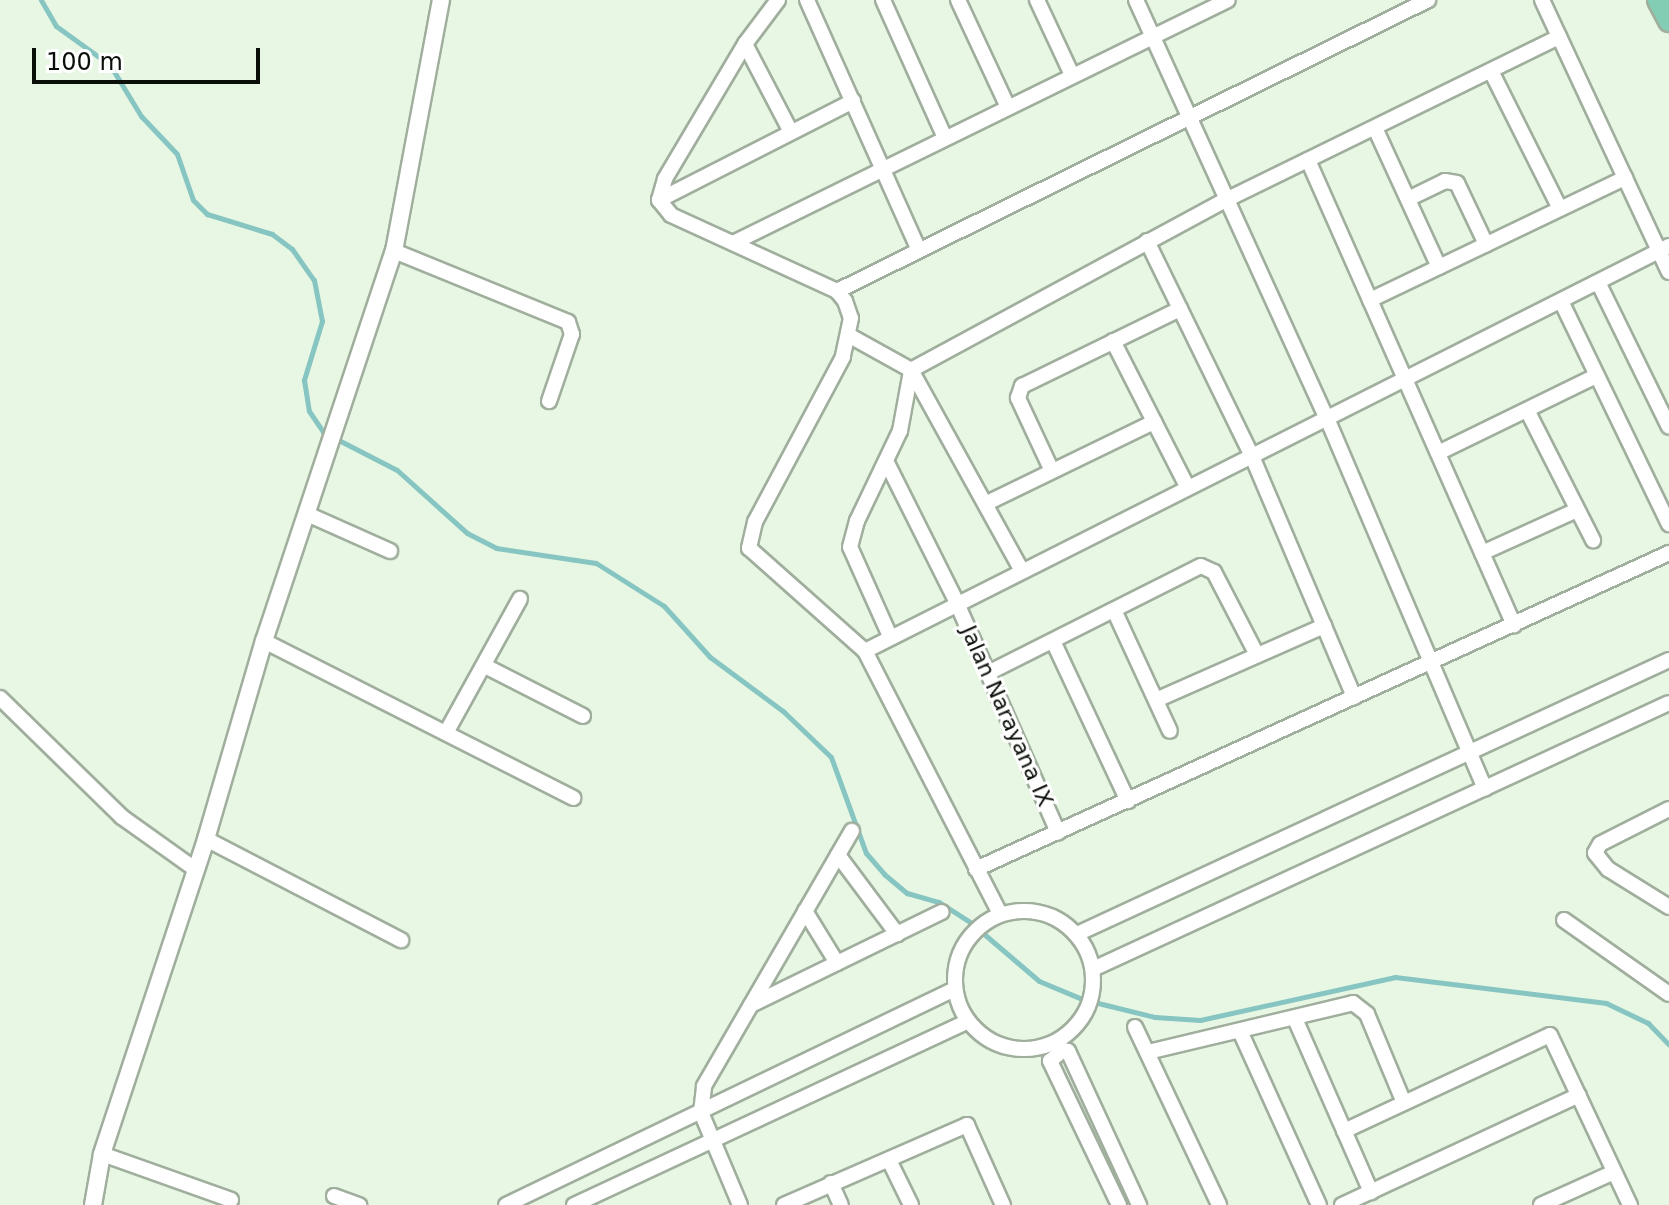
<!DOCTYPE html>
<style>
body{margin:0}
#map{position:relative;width:1669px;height:1205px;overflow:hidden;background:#e8f7e4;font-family:"DejaVu Sans",sans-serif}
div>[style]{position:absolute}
.stream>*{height:5px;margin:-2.5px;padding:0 2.5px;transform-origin:2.5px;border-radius:2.5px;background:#86c5c1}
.roads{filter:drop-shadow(2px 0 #a0ae9d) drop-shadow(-2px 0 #a0ae9d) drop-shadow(0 2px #a0ae9d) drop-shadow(0 -2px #a0ae9d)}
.minor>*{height:14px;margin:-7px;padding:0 7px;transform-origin:7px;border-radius:7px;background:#fff}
.minor>.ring{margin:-7px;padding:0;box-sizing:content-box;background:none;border:14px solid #fff;border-radius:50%}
.tertiary>*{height:16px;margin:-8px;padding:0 8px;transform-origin:8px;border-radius:8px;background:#fff}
.primary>*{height:20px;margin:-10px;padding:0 10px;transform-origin:10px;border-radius:10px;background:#82cdb4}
span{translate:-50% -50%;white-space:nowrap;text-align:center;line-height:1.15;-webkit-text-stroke:6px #fff;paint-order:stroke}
.street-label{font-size:22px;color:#0a0f09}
.scale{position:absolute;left:32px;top:48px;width:228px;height:36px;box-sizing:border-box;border:4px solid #0a0f09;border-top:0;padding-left:10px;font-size:24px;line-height:28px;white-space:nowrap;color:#0a0f09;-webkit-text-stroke:6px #fff;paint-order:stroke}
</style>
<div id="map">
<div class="stream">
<i style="left:41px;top:0;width:30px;rotate:60deg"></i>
<i style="left:56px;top:26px;width:67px;rotate:35.8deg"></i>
<i style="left:110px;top:65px;width:60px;rotate:58.7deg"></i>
<i style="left:141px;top:116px;width:52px;rotate:46.5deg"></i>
<i style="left:177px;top:154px;width:49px;rotate:70.8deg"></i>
<i style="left:193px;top:200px;width:20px;rotate:45deg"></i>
<i style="left:207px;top:214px;width:68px;rotate:17.1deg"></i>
<i style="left:272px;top:234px;width:25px;rotate:37deg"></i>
<i style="left:292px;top:249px;width:38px;rotate:55deg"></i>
<i style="left:314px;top:280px;width:42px;rotate:79deg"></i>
<i style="left:322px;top:321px;width:62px;rotate:107deg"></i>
<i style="left:304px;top:380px;width:31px;rotate:81deg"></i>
<i style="left:309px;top:411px;width:25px;rotate:56deg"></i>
<i style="left:323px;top:432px;width:83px;rotate:27.2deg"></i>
<i style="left:397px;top:470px;width:94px;rotate:42deg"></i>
<i style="left:467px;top:533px;width:33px;rotate:27deg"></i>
<i style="left:496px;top:548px;width:101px;rotate:8.5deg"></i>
<i style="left:596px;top:563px;width:80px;rotate:32.3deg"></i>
<i style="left:664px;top:606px;width:69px;rotate:48deg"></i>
<i style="left:710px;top:657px;width:92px;rotate:36.6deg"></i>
<i style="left:784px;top:712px;width:65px;rotate:43.8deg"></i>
<i style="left:831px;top:757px;width:102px;rotate:70deg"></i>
<i style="left:866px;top:853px;width:28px;rotate:49deg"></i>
<i style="left:884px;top:874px;width:30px;rotate:40deg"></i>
<i style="left:907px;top:893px;width:33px;rotate:16deg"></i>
<i style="left:939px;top:902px;width:38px;rotate:33deg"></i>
<i style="left:984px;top:934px;width:72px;rotate:40.5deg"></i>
<i style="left:1039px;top:981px;width:47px;rotate:22.7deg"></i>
<i style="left:1098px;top:1003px;width:59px;rotate:13.8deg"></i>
<i style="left:1155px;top:1017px;width:45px;rotate:3.8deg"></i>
<i style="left:1200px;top:1020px;width:200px;rotate:-12.4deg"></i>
<i style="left:1395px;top:977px;width:213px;rotate:7deg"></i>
<i style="left:1606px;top:1003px;width:47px;rotate:25.5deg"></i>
<i style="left:1648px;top:1023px;width:30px;rotate:46deg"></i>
</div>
<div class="roads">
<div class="minor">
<i style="left:778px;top:0;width:55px;rotate:126.9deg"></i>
<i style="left:745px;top:44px;width:157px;rotate:120.7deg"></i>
<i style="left:665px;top:179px;width:22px;rotate:106deg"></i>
<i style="left:659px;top:200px;width:19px;rotate:51deg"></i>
<i style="left:671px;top:215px;width:183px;rotate:24.6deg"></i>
<i style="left:837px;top:291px;width:13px;rotate:51deg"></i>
<i style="left:845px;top:301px;width:18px;rotate:71deg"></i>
<i style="left:851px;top:318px;width:40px;rotate:102deg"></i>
<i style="left:843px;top:357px;width:187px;rotate:118.1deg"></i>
<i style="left:755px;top:522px;width:27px;rotate:103deg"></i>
<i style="left:749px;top:548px;width:155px;rotate:41.6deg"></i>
<i style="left:865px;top:651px;width:296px;rotate:62.8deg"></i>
<i style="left:807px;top:0;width:274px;rotate:65.9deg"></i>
<i style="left:883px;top:0;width:151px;rotate:65.8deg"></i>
<i style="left:958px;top:0;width:118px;rotate:65deg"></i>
<i style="left:1037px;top:0;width:83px;rotate:65deg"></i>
<i style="left:1136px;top:0;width:457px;rotate:65.5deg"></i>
<i style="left:1326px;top:416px;width:405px;rotate:66.9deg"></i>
<i style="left:1542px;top:0;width:300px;rotate:65deg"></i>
<i style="left:745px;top:44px;width:97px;rotate:62.4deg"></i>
<i style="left:1491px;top:71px;width:154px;rotate:63.4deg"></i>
<i style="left:1375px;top:128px;width:153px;rotate:65.3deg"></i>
<i style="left:1308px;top:160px;width:509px;rotate:66.11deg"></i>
<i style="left:1408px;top:199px;width:41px;rotate:-25.9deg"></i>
<i style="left:1445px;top:181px;width:12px;rotate:9deg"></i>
<i style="left:1457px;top:183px;width:68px;rotate:64.6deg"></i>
<i style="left:659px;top:200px;width:218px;rotate:-27deg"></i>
<i style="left:1147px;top:241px;width:237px;rotate:64deg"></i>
<i style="left:1251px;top:454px;width:264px;rotate:67deg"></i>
<i style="left:733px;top:243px;width:551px;rotate:-26.15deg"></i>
<i style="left:394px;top:251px;width:188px;rotate:22.2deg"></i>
<i style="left:568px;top:322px;width:13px;rotate:72deg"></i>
<i style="left:572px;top:334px;width:71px;rotate:108.9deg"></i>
<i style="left:1598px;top:282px;width:161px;rotate:63.9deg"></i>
<i style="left:837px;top:291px;width:659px;rotate:-26.21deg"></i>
<i style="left:1370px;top:300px;width:283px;rotate:-25.6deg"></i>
<i style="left:1561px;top:301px;width:248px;rotate:64.2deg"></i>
<i style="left:850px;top:336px;width:70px;rotate:29.1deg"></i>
<i style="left:911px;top:370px;width:227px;rotate:61.1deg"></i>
<i style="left:1113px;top:341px;width:163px;rotate:63deg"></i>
<i style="left:911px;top:370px;width:358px;rotate:-28.4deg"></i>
<i style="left:1226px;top:200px;width:371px;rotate:-26.1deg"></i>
<i style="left:1528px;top:412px;width:144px;rotate:63.1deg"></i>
<i style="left:1438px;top:453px;width:176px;rotate:-26deg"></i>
<i style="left:888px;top:465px;width:152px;rotate:63.4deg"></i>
<i style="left:956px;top:601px;width:253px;rotate:66.2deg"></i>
<i style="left:1052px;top:471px;width:81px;rotate:-115deg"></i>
<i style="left:1018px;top:398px;width:13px;rotate:-72deg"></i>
<i style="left:1022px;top:386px;width:176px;rotate:-26deg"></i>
<i style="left:987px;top:503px;width:186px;rotate:-25.9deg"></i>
<i style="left:307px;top:514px;width:91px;rotate:24deg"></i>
<i style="left:1482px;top:553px;width:104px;rotate:-24.4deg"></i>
<i style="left:1114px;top:610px;width:133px;rotate:65.2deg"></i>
<i style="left:889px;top:634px;width:95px;rotate:-114.1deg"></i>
<i style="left:850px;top:547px;width:27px;rotate:-75deg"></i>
<i style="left:857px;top:521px;width:100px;rotate:-64.5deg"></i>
<i style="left:900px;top:431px;width:61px;rotate:-79.6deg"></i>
<i style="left:264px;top:641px;width:347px;rotate:26.9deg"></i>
<i style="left:1053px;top:641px;width:177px;rotate:64.9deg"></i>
<i style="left:865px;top:651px;width:900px;rotate:-26.74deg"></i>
<i style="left:485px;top:666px;width:110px;rotate:27deg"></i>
<i style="left:988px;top:673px;width:238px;rotate:-26.7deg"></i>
<i style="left:1201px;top:566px;width:14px;rotate:25deg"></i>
<i style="left:1214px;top:572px;width:91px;rotate:62.6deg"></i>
<i style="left:0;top:698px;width:170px;rotate:44.3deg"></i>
<i style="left:122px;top:817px;width:90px;rotate:35.5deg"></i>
<i style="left:1156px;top:700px;width:184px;rotate:-23.8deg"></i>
<i style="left:447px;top:731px;width:151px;rotate:-61.1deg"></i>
<i style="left:1669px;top:809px;width:77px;rotate:153.1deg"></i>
<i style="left:1600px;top:844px;width:10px;rotate:119deg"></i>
<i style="left:1595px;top:853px;width:21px;rotate:51deg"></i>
<i style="left:1608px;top:869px;width:72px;rotate:31.9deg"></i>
<i style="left:206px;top:839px;width:220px;rotate:27.4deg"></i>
<i style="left:838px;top:855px;width:99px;rotate:53.2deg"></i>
<i style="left:976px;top:869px;width:762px;rotate:-24.51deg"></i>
<i class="ring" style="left:955px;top:911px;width:124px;height:124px"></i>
<i style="left:805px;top:911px;width:61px;rotate:58.4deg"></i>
<i style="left:1564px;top:920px;width:128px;rotate:35.2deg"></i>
<i style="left:1077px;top:934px;width:652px;rotate:-24.84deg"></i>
<i style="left:1093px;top:969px;width:634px;rotate:-24.79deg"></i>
<i style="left:751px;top:1005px;width:212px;rotate:-26deg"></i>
<i style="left:1296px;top:1021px;width:187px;rotate:66.3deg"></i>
<i style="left:1135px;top:1027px;width:197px;rotate:64.7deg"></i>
<i style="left:1240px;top:1031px;width:191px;rotate:65.6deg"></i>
<i style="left:1148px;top:1052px;width:211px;rotate:-13.4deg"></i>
<i style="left:1353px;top:1003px;width:18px;rotate:38deg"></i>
<i style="left:1367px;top:1014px;width:96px;rotate:67.4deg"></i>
<i style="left:1344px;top:1131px;width:227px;rotate:-25deg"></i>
<i style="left:1550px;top:1035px;width:188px;rotate:64.8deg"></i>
<i style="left:102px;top:1154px;width:137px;rotate:19.6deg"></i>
<i style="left:889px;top:1160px;width:50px;rotate:63.9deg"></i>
<i style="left:831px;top:1183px;width:24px;rotate:66deg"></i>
<i style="left:334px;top:1196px;width:27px;rotate:20deg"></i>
<i style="left:506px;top:1205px;width:498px;rotate:-25.7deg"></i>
<i style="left:574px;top:1205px;width:435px;rotate:-25deg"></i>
<i style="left:740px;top:1205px;width:101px;rotate:-112.8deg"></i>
<i style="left:701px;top:1112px;width:26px;rotate:-83deg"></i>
<i style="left:704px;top:1086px;width:295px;rotate:-59.9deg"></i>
<i style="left:784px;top:1205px;width:200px;rotate:-23.6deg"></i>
<i style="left:967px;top:1125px;width:88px;rotate:65.8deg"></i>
<i style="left:1119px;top:1205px;width:160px;rotate:-115.6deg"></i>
<i style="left:1050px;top:1061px;width:17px;rotate:-40deg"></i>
<i style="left:1063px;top:1050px;width:5px;rotate:11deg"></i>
<i style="left:1068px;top:1051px;width:170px;rotate:65.2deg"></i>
<i style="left:1342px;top:1205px;width:261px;rotate:-24.9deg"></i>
<i style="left:1541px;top:1205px;width:80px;rotate:-24.3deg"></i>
</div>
<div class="tertiary">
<i style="left:93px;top:1205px;width:52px;rotate:-80deg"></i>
<i style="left:102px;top:1154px;width:332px;rotate:-71.7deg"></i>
<i style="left:206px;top:839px;width:206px;rotate:-73.7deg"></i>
<i style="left:264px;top:641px;width:411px;rotate:-71.6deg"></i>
<i style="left:394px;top:251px;width:255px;rotate:-79.4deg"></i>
</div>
<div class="primary">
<i style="left:1658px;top:0;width:24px;rotate:62deg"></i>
</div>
</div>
<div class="street-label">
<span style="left:1007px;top:716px;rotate:66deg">Jalan Narayana IX</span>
</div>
<div class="scale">100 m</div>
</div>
